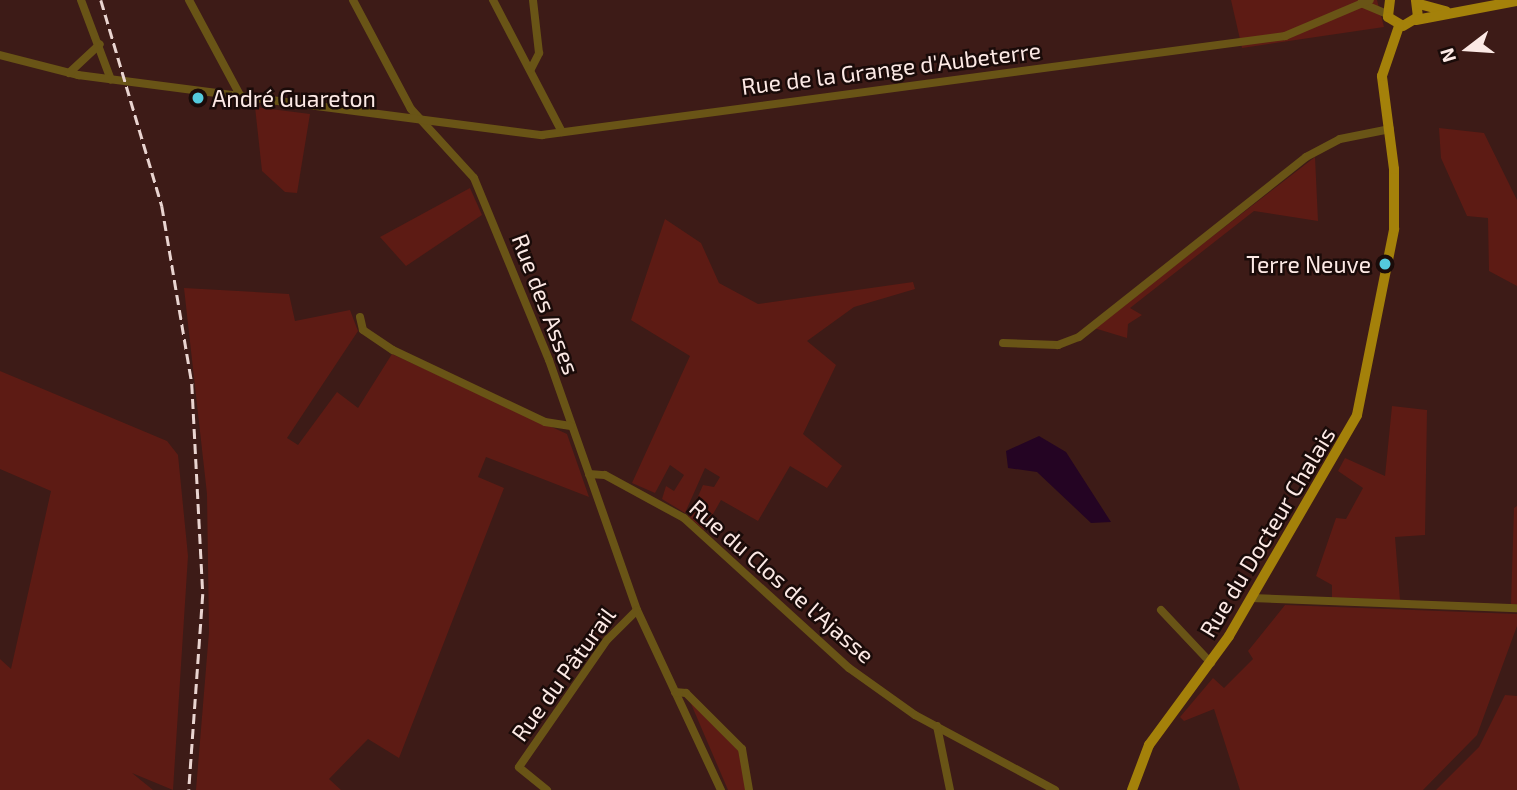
<!DOCTYPE html>
<meta charset="utf-8">
<style>
body{margin:0}
#map{position:relative;width:1517px;height:790px;overflow:hidden;background:#3d1b17;font-family:"Exo 2",sans-serif}
div>[style]{position:absolute}
.green>*{inset:0;background:#5d1b14}
.water>*{inset:0;background:#240423}
.minor>*{height:8px;margin:-4px;padding:0 4px;transform-origin:4px;border-radius:4px;background:#695416}
.major>*{height:10px;margin:-5px;padding:0 5px;transform-origin:5px;border-radius:5px;background:#a4810a}
.rail>*{height:2.5px;margin-top:-1.25px;transform-origin:0;background:repeating-linear-gradient(90deg,#e9d4d0 0 10px,transparent 0 15px)}
.dots>*{width:19px;height:19px;translate:-50% -50%;box-sizing:border-box;border:4px solid #1a0b09;border-radius:50%}
span{translate:-50% -50%;white-space:nowrap;text-align:center;line-height:1.15;-webkit-text-stroke:5px #1a0b09;paint-order:stroke}
.street-label{font-size:23px;color:#fce9e5}
.poi-label{font-size:23px;color:#fce9e5}
.left{translate:0 -50%;text-align:left}
.right{translate:-100% -50%;text-align:right}
.north{position:absolute;left:1433px;top:14px;width:70px;height:70px;-webkit-text-stroke:5px #1a0b09;paint-order:stroke;rotate:253deg;font-size:19px;font-weight:700;line-height:28px;text-align:center;color:#fce9e5}
.north::after{content:'';display:block;margin:auto;width:24px;height:32px;background:#fce9e5;clip-path:polygon(50% 0,100% 100%,50% 72%,0 100%)}
</style>
<div id="map">
<div class="green">
<i style="clip-path:polygon(1231px 0,1377px 0,1384px 27px,1242px 48px)"></i>
<i style="clip-path:polygon(255px 107px,310px 114px,297px 193px,285px 192px,262px 171px)"></i>
<i style="clip-path:polygon(1439px 128px,1484px 133px,1517px 200px,1517px 286px,1489px 271px,1488px 218px,1467px 216px,1441px 158px)"></i>
<i style="clip-path:polygon(1315px 157px,1318px 221px,1254px 211px,1130px 308px,1142px 315px,1128px 324px,1127px 338px,1094px 328px)"></i>
<i style="clip-path:polygon(470px 188px,482px 215px,406px 266px,380px 237px)"></i>
<i style="clip-path:polygon(665px 219px,701px 243px,719px 283px,758px 304px,913px 282px,915px 289px,854px 307px,807px 341px,836px 365px,803px 434px,842px 466px,827px 488px,790px 466px,758px 521px,721px 500px,704px 530px,689px 517px,703px 485px,714px 487px,720px 477px,705px 468px,685px 513px,662px 499px,666px 486px,674px 491px,684px 475px,670px 465px,655px 493px,632px 483px,690px 356px,631px 320px)"></i>
<i style="clip-path:polygon(184px 288px,289px 294px,295px 321px,350px 310px,358px 331px,287px 438px,298px 445px,337px 392px,358px 408px,392px 354px,567px 434px,589px 497px,486px 457px,478px 477px,504px 488px,399px 758px,368px 739px,329px 779px,341px 790px,196px 790px,209px 632px,207px 494px)"></i>
<i style="clip-path:polygon(0 371px,167px 441px,178px 455px,188px 556px,173px 790px,132px 773px,153px 790px,0 790px,0 659px,11px 669px,51px 491px,0 469px)"></i>
<i style="clip-path:polygon(1392px 406px,1427px 410px,1425px 535px,1395px 537px,1400px 600px,1332px 598px,1332px 585px,1316px 576px,1336px 518px,1346px 519px,1363px 488px,1338px 471px,1345px 458px,1385px 476px)"></i>
<i style="clip-path:polygon(1517px 506px,1517px 604px,1511px 604px,1514px 508px)"></i>
<i style="clip-path:polygon(1285px 605px,1517px 614px,1517px 626px,1477px 735px,1423px 790px,1240px 790px,1214px 709px,1184px 721px,1180px 717px,1213px 678px,1224px 688px,1253px 659px,1248px 651px)"></i>
<i style="clip-path:polygon(1505px 695px,1517px 696px,1517px 790px,1436px 790px,1479px 747px)"></i>
<i style="clip-path:polygon(689px 699px,743px 755px,747px 790px,728px 790px)"></i>
</div>
<div class="water">
<i style="clip-path:polygon(1039px 436px,1066px 452px,1111px 522px,1091px 523px,1037px 472px,1008px 468px,1006px 451px)"></i>
</div>
<div class="minor">
<i style="left:81px;top:0;width:85px;rotate:69.4deg"></i>
<i style="left:189px;top:0;width:108px;rotate:61.8deg"></i>
<i style="left:353px;top:0;width:123px;rotate:62deg"></i>
<i style="left:411px;top:109px;width:93px;rotate:47.6deg"></i>
<i style="left:474px;top:178px;width:197px;rotate:67.6deg"></i>
<i style="left:549px;top:360px;width:265px;rotate:70.6deg"></i>
<i style="left:637px;top:610px;width:199px;rotate:65deg"></i>
<i style="left:493px;top:0;width:149px;rotate:62.4deg"></i>
<i style="left:1361px;top:3px;width:28px;rotate:23deg"></i>
<i style="left:0;top:55px;width:81px;rotate:14.4deg"></i>
<i style="left:78px;top:75px;width:468px;rotate:7.4deg"></i>
<i style="left:542px;top:135px;width:750px;rotate:-7.59deg"></i>
<i style="left:1285px;top:36px;width:92px;rotate:-23deg"></i>
<i style="left:531px;top:69px;width:18px;rotate:-63deg"></i>
<i style="left:539px;top:53px;width:53px;rotate:-96.5deg"></i>
<i style="left:69px;top:73px;width:42px;rotate:-43.1deg"></i>
<i style="left:360px;top:317px;width:13px;rotate:77deg"></i>
<i style="left:363px;top:330px;width:36px;rotate:34deg"></i>
<i style="left:393px;top:350px;width:168px;rotate:25.3deg"></i>
<i style="left:545px;top:422px;width:26px;rotate:9deg"></i>
<i style="left:1003px;top:343px;width:55px;rotate:2.1deg"></i>
<i style="left:1058px;top:345px;width:22px;rotate:-21deg"></i>
<i style="left:1079px;top:337px;width:290px;rotate:-38.4deg"></i>
<i style="left:1306px;top:157px;width:38px;rotate:-28deg"></i>
<i style="left:1340px;top:139px;width:51px;rotate:-11.3deg"></i>
<i style="left:589px;top:474px;width:16px;rotate:4deg"></i>
<i style="left:605px;top:475px;width:90px;rotate:28.6deg"></i>
<i style="left:684px;top:518px;width:223px;rotate:42.3deg"></i>
<i style="left:849px;top:668px;width:81px;rotate:35.5deg"></i>
<i style="left:915px;top:715px;width:159px;rotate:28.2deg"></i>
<i style="left:1251px;top:598px;width:266px;rotate:2.2deg"></i>
<i style="left:1161px;top:610px;width:73px;rotate:46.7deg"></i>
<i style="left:675px;top:692px;width:11px;rotate:5deg"></i>
<i style="left:686px;top:693px;width:79px;rotate:45deg"></i>
<i style="left:742px;top:749px;width:42px;rotate:80.3deg"></i>
<i style="left:937px;top:726px;width:65px;rotate:78.5deg"></i>
<i style="left:547px;top:790px;width:36px;rotate:-141deg"></i>
<i style="left:519px;top:767px;width:155px;rotate:-55.3deg"></i>
<i style="left:607px;top:640px;width:42px;rotate:-45deg"></i>
</div>
<div class="major">
<i style="left:1390px;top:0;width:17px;rotate:97deg"></i>
<i style="left:1388px;top:17px;width:17px;rotate:31deg"></i>
<i style="left:1403px;top:26px;width:17px;rotate:-31deg"></i>
<i style="left:1418px;top:17px;width:17px;rotate:-97deg"></i>
<i style="left:1419px;top:4px;width:28px;rotate:15deg"></i>
<i style="left:1416px;top:20px;width:103px;rotate:-10.7deg"></i>
<i style="left:1132px;top:790px;width:48px;rotate:-69.3deg"></i>
<i style="left:1149px;top:745px;width:135px;rotate:-53.7deg"></i>
<i style="left:1229px;top:636px;width:255px;rotate:-59.9deg"></i>
<i style="left:1357px;top:415px;width:190px;rotate:-78.7deg"></i>
<i style="left:1394px;top:229px;width:60px;rotate:-90deg"></i>
<i style="left:1394px;top:169px;width:94px;rotate:-97.4deg"></i>
<i style="left:1382px;top:76px;width:53px;rotate:-71.2deg"></i>
</div>
<div class="rail">
<i style="left:101px;top:0;width:215px;rotate:73.5deg"></i>
<i style="left:162px;top:206px;width:181px;rotate:80.4deg"></i>
<i style="left:192px;top:384px;width:210px;rotate:87deg"></i>
<i style="left:203px;top:594px;width:196px;rotate:94.1deg"></i>
</div>
<div class="dots">
<i style="left:198px;top:98px;background:#54cadd"></i>
<i style="left:1385px;top:264px;background:#54cadd"></i>
</div>
<div class="street-label">
<span style="left:891px;top:68px;rotate:-7deg">Rue de la Grange d'Aubeterre</span>
<span style="left:546px;top:304px;rotate:69deg">Rue des Asses</span>
<span style="left:1267px;top:532px;rotate:-59deg">Rue du Docteur Chalais</span>
<span style="left:782px;top:581px;rotate:41deg">Rue du Clos de l'Ajasse</span>
<span style="left:563px;top:674px;rotate:-54deg">Rue du Pâturail</span>
</div>
<div class="poi-label">
<span class="left" style="left:212px;top:98px">André Guareton</span>
<span class="right" style="left:1371px;top:264px">Terre Neuve</span>
</div>
<div class="north">N</div>
</div>
